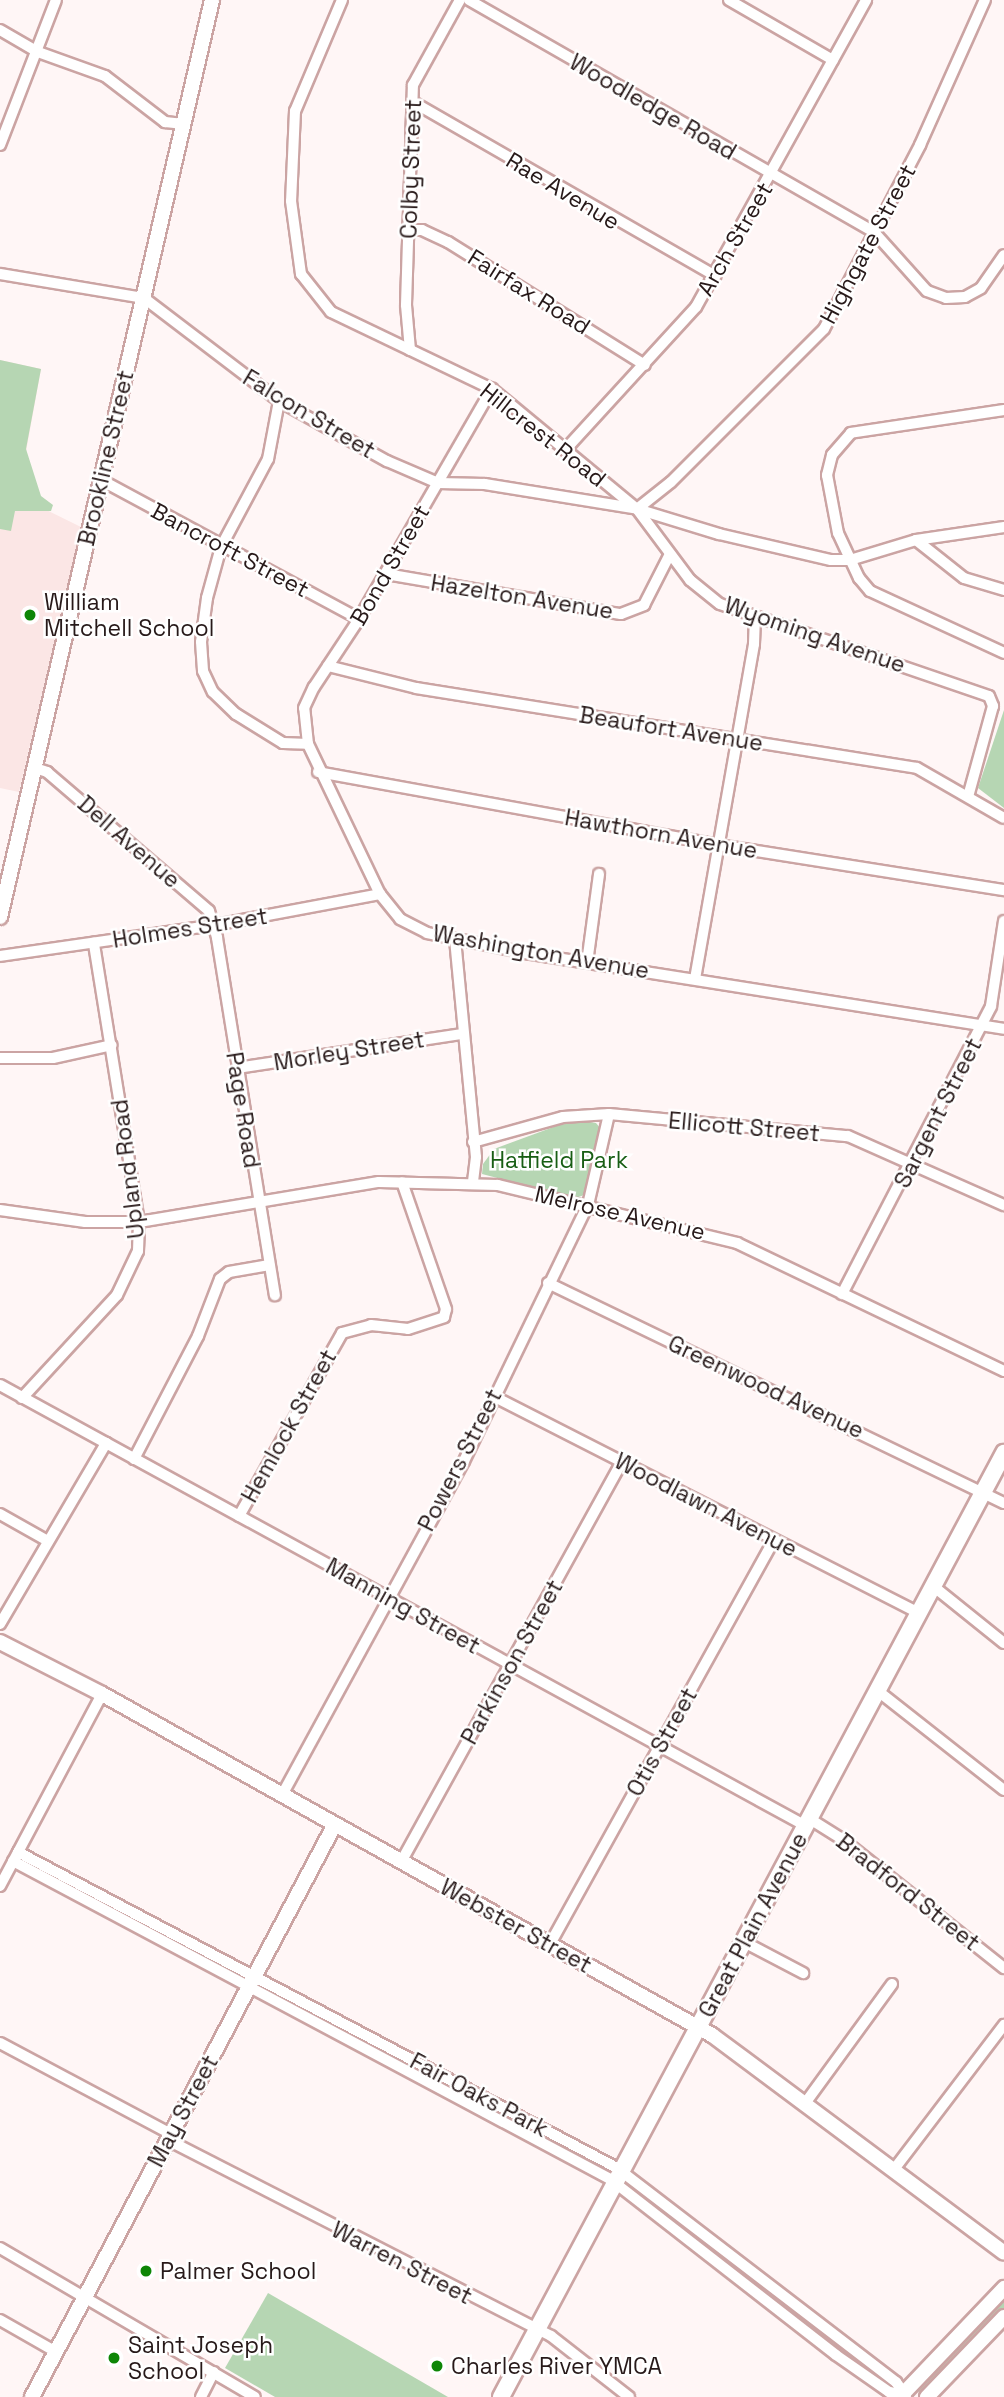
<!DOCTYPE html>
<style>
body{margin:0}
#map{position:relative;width:1004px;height:2397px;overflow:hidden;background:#fff6f6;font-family:"Space Grotesk",sans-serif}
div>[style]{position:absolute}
.built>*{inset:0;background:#fbe6e5}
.green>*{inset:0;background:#b6d6b3}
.roads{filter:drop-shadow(2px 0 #cba4a3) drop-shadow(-2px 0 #cba4a3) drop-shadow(0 2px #cba4a3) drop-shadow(0 -2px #cba4a3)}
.minor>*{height:10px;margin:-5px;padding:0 5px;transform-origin:5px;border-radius:5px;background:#fff}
.tertiary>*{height:14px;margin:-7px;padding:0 7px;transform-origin:7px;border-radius:7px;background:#fff}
.secondary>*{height:16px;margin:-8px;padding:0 8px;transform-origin:8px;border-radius:8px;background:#fff}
.dots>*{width:19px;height:19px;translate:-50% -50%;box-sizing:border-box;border:4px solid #fff;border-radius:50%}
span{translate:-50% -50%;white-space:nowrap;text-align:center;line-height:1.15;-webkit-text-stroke:5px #fff;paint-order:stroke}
.street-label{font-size:23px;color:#271919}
.poi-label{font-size:23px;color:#271919}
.left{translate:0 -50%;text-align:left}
.park-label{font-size:23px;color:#185e14}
</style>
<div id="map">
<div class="built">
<i style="clip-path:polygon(0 360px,41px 369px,18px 496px,81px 527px,19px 792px,0 788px)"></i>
</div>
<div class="green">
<i style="clip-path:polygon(0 360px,41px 369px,26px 449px,41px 496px,53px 505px,51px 511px,15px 511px,11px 531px,0 529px)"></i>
<i style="clip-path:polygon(1004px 710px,1004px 808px,978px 788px)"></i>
<i style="clip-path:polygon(584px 1121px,596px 1123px,601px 1129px,584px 1195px,576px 1198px,482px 1174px,483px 1164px,494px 1149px,559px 1125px)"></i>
<i style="clip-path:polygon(434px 2077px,610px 2170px,606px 2172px)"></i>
<i style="clip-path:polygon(625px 2179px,721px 2254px,720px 2256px,623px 2183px)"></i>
<i style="clip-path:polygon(734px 2263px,829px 2338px,829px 2342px,729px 2266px)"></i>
<i style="clip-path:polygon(268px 2293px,398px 2368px,448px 2397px,275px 2397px,225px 2368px)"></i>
<i style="clip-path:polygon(1004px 2294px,1004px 2312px,923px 2393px,917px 2391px)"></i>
</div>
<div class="roads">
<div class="minor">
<i style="left:342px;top:0;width:121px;rotate:112.9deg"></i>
<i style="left:295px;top:111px;width:90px;rotate:92.5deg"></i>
<i style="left:291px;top:201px;width:74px;rotate:82.2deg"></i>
<i style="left:301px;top:274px;width:48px;rotate:51.7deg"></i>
<i style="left:331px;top:312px;width:178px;rotate:25.6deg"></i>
<i style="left:492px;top:389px;width:188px;rotate:39.6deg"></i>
<i style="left:637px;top:509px;width:86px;rotate:17deg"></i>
<i style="left:719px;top:534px;width:115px;rotate:13.1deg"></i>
<i style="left:831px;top:560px;width:19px"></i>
<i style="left:850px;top:560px;width:69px;rotate:-16.9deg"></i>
<i style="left:916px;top:540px;width:89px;rotate:-8.4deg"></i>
<i style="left:469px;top:0;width:467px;rotate:29.8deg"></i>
<i style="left:874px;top:232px;width:79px;rotate:48.1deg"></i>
<i style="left:927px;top:291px;width:20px;rotate:20deg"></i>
<i style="left:946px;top:298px;width:19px;rotate:-3deg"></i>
<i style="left:965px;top:297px;width:18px;rotate:-29deg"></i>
<i style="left:981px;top:288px;width:40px;rotate:-55.1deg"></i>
<i style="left:729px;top:0;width:120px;rotate:30deg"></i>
<i style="left:0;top:30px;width:44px;rotate:30.1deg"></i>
<i style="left:38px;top:52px;width:71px;rotate:19.7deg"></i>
<i style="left:105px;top:76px;width:76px;rotate:37.5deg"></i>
<i style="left:165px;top:122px;width:19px;rotate:6deg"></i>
<i style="left:413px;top:102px;width:349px;rotate:29.9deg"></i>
<i style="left:0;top:145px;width:155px;rotate:-68.9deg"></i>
<i style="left:409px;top:230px;width:13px"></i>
<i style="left:422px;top:230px;width:29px;rotate:25deg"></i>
<i style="left:448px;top:242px;width:232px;rotate:32deg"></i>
<i style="left:0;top:274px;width:146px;rotate:9.5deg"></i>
<i style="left:144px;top:298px;width:170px;rotate:37.3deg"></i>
<i style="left:279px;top:401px;width:124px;rotate:29.1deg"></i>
<i style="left:387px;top:461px;width:56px;rotate:23.3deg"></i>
<i style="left:438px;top:483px;width:47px;rotate:1.2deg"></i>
<i style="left:485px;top:484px;width:151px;rotate:9.2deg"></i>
<i style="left:410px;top:350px;width:45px;rotate:-95.1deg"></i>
<i style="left:406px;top:305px;width:220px;rotate:-88.2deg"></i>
<i style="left:413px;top:85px;width:97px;rotate:-61.1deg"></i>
<i style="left:279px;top:401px;width:59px;rotate:100.7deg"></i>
<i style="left:268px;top:459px;width:100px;rotate:118.1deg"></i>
<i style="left:221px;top:547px;width:53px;rotate:105.4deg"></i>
<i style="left:207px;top:598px;width:44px;rotate:97.8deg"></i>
<i style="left:201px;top:642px;width:29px;rotate:86deg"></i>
<i style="left:203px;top:671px;width:23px;rotate:65deg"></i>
<i style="left:213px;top:692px;width:32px;rotate:44deg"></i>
<i style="left:236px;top:714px;width:55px;rotate:31.7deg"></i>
<i style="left:283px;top:743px;width:25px;rotate:2deg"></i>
<i style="left:308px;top:744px;width:166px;rotate:64.4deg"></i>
<i style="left:380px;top:894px;width:32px;rotate:51deg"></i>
<i style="left:400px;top:919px;width:30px;rotate:27deg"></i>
<i style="left:427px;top:933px;width:100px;rotate:11.5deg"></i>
<i style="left:525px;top:953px;width:485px;rotate:9deg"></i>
<i style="left:1004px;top:410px;width:155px;rotate:171.5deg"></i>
<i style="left:851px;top:433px;width:29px;rotate:131deg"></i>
<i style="left:832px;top:455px;width:21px;rotate:104deg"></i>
<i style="left:827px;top:475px;width:59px;rotate:79.3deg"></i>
<i style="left:838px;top:533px;width:50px;rotate:65deg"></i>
<i style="left:859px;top:578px;width:17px;rotate:50deg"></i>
<i style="left:870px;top:591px;width:148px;rotate:24.8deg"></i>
<i style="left:565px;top:450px;width:194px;rotate:-47.5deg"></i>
<i style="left:696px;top:307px;width:351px;rotate:-61deg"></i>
<i style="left:101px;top:480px;width:293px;rotate:28.3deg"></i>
<i style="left:637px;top:509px;width:43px;rotate:-38.5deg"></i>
<i style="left:671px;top:482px;width:216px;rotate:-45deg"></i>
<i style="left:824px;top:329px;width:208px;rotate:-62.4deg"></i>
<i style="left:920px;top:145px;width:159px;rotate:-65.9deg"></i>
<i style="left:637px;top:509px;width:89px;rotate:53.3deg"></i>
<i style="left:690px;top:580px;width:38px;rotate:39deg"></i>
<i style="left:720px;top:604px;width:284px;rotate:18.9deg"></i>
<i style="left:989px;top:696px;width:11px;rotate:68deg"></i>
<i style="left:993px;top:706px;width:94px;rotate:105.4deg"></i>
<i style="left:916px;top:540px;width:61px;rotate:38.4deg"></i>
<i style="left:964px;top:578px;width:42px;rotate:16.7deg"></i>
<i style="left:386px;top:574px;width:238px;rotate:9.7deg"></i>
<i style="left:621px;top:614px;width:25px;rotate:-21deg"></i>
<i style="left:644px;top:605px;width:55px;rotate:-63deg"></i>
<i style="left:328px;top:666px;width:91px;rotate:14deg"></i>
<i style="left:416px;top:688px;width:507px;rotate:9.07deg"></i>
<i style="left:917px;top:768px;width:100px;rotate:29.9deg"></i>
<i style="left:308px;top:744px;width:36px;rotate:-96deg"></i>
<i style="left:304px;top:708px;width:23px;rotate:-65deg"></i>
<i style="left:314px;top:687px;width:82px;rotate:-56.5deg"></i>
<i style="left:359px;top:619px;width:266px;rotate:-60deg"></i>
<i style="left:35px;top:768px;width:13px;rotate:18deg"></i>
<i style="left:47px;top:772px;width:213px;rotate:40.6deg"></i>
<i style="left:209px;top:911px;width:28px;rotate:73deg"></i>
<i style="left:217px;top:938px;width:362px;rotate:80.8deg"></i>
<i style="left:318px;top:772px;width:408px;rotate:10.3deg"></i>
<i style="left:719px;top:845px;width:289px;rotate:9deg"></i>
<i style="left:455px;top:939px;width:219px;rotate:84.5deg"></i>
<i style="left:476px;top:1157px;width:25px;rotate:97deg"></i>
<i style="left:0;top:956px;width:217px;rotate:-8.2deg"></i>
<i style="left:215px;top:925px;width:168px;rotate:-10.6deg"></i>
<i style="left:587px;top:963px;width:90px;rotate:-82.3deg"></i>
<i style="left:695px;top:979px;width:340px;rotate:-80deg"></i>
<i style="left:754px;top:644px;width:26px;rotate:-88deg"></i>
<i style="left:0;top:1058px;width:53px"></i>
<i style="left:53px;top:1058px;width:60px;rotate:-12.4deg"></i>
<i style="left:237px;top:1068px;width:228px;rotate:-8.6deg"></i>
<i style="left:473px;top:1142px;width:93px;rotate:-15.5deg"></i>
<i style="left:563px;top:1117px;width:46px;rotate:-3.7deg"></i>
<i style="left:609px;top:1114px;width:240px;rotate:5.3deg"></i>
<i style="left:848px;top:1136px;width:171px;rotate:23.9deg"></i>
<i style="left:0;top:1210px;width:86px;rotate:8deg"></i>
<i style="left:85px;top:1222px;width:54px"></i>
<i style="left:139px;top:1222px;width:243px;rotate:-9.5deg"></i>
<i style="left:379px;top:1182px;width:119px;rotate:1.4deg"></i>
<i style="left:498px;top:1185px;width:246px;rotate:13.6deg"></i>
<i style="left:737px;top:1243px;width:296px;rotate:25.6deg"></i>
<i style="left:548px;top:1283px;width:506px;rotate:25.76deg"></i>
<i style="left:842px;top:1294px;width:324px;rotate:-62.6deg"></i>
<i style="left:991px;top:1006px;width:86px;rotate:-81.3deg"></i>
<i style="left:0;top:1385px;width:919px;rotate:28.69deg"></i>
<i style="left:493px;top:1396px;width:478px;rotate:27deg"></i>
<i style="left:22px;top:1398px;width:140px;rotate:-47.3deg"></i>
<i style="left:117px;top:1295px;width:49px;rotate:-64.5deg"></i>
<i style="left:138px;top:1251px;width:29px;rotate:-88deg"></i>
<i style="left:139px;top:1222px;width:283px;rotate:-99.2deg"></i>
<i style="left:134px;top:1459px;width:139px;rotate:-62.5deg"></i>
<i style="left:198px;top:1336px;width:61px;rotate:-68.9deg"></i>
<i style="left:220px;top:1279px;width:11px;rotate:-38deg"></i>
<i style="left:229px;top:1272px;width:41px;rotate:-9.9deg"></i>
<i style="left:0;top:1514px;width:55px;rotate:29.4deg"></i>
<i style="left:239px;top:1516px;width:210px;rotate:-60.6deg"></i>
<i style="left:342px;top:1333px;width:30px;rotate:-15deg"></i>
<i style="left:371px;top:1325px;width:37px;rotate:6deg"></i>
<i style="left:408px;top:1329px;width:38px;rotate:-18deg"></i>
<i style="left:444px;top:1317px;width:8px;rotate:-76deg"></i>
<i style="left:446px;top:1309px;width:134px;rotate:-109.1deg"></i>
<i style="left:933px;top:1586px;width:91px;rotate:38.8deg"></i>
<i style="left:0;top:1624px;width:210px;rotate:-59.6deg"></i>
<i style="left:878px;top:1691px;width:160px;rotate:38.2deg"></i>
<i style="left:282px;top:1795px;width:380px;rotate:-61.4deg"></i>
<i style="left:464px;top:1461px;width:284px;rotate:-64.2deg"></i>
<i style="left:588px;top:1205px;width:93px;rotate:-77deg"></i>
<i style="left:810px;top:1819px;width:39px;rotate:32deg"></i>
<i style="left:843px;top:1840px;width:206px;rotate:38.5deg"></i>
<i style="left:18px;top:1852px;width:677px;rotate:27.81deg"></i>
<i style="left:617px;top:2168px;width:352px;rotate:37.5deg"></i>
<i style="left:896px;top:2382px;width:17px;rotate:54deg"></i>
<i style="left:13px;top:1861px;width:676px;rotate:28.04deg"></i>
<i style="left:610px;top:2179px;width:286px;rotate:37.9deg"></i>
<i style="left:836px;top:2355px;width:65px;rotate:34.9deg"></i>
<i style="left:889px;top:2392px;width:13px;rotate:9deg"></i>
<i style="left:401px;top:1862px;width:458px;rotate:-61.1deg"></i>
<i style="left:0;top:1886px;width:217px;rotate:-62deg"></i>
<i style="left:744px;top:1942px;width:67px;rotate:27.7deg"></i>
<i style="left:550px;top:1944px;width:462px;rotate:-61deg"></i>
<i style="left:0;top:2043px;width:194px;rotate:28deg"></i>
<i style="left:806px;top:2102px;width:146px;rotate:-53.9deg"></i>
<i style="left:168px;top:2140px;width:430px;rotate:27.1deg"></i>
<i style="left:551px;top:2336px;width:99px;rotate:38deg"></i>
<i style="left:895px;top:2168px;width:180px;rotate:-52.7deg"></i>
<i style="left:0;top:2248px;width:295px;rotate:30.3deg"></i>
<i style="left:0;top:2320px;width:64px;rotate:29.7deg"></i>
<i style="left:201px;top:2397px;width:28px;rotate:-63deg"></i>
</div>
<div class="tertiary">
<i style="left:0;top:917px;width:941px;rotate:-76.98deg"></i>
<i style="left:0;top:1642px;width:114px;rotate:27deg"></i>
<i style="left:102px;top:1694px;width:699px;rotate:29.21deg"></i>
<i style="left:712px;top:2035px;width:364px;rotate:36.7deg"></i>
<i style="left:32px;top:2397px;width:648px;rotate:-62.13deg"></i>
<i style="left:900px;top:2397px;width:151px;rotate:-46.3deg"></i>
<i style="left:927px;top:2397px;width:111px;rotate:-46.1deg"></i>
</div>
<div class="secondary">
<i style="left:501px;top:2397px;width:1070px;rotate:-61.95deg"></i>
</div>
</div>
<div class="dots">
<i style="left:30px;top:615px;background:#0d8606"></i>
<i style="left:146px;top:2271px;background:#0d8606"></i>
<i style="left:114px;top:2358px;background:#0d8606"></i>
<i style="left:437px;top:2366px;background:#0d8606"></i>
</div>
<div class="street-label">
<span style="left:653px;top:107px;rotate:30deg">Woodledge Road</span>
<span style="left:411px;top:169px;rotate:-88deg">Colby Street</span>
<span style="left:563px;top:191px;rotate:31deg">Rae Avenue</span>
<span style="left:735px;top:239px;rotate:-60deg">Arch Street</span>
<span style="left:868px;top:244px;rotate:-62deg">Highgate Street</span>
<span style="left:529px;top:292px;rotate:32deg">Fairfax Road</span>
<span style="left:309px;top:414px;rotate:31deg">Falcon Street</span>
<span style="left:543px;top:435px;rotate:38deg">Hillcrest Road</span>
<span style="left:106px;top:458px;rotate:-77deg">Brookline Street</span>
<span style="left:230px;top:550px;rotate:28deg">Bancroft Street</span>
<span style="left:390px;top:565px;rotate:-60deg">Bond Street</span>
<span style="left:522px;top:597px;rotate:9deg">Hazelton Avenue</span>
<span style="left:815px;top:635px;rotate:19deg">Wyoming Avenue</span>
<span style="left:671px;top:729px;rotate:9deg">Beaufort Avenue</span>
<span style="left:661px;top:834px;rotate:10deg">Hawthorn Avenue</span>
<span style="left:129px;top:842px;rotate:41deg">Dell Avenue</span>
<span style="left:190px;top:928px;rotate:-9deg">Holmes Street</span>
<span style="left:541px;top:952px;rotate:10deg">Washington Avenue</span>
<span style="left:349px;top:1051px;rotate:-9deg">Morley Street</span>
<span style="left:243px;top:1110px;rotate:81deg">Page Road</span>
<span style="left:938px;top:1113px;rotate:-63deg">Sargent Street</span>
<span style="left:744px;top:1127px;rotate:5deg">Ellicott Street</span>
<span style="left:128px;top:1169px;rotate:-97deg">Upland Road</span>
<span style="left:620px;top:1213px;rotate:13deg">Melrose Avenue</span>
<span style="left:766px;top:1387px;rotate:25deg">Greenwood Avenue</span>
<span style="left:289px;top:1426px;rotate:-61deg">Hemlock Street</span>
<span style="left:460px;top:1460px;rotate:-63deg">Powers Street</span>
<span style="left:706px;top:1505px;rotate:27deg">Woodlawn Avenue</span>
<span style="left:403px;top:1606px;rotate:29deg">Manning Street</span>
<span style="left:512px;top:1662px;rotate:-61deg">Parkinson Street</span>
<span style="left:662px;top:1742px;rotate:-61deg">Otis Street</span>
<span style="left:908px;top:1892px;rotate:38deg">Bradford Street</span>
<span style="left:753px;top:1925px;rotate:-62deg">Great Plain Avenue</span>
<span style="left:516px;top:1926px;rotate:29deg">Webster Street</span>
<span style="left:479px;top:2095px;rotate:28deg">Fair Oaks Park</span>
<span style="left:183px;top:2111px;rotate:-62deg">May Street</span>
<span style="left:402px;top:2263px;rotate:27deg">Warren Street</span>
</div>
<div class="poi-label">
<span class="left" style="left:44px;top:615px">William<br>Mitchell School</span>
<span class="left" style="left:160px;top:2271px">Palmer School</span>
<span class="left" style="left:128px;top:2358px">Saint Joseph<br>School</span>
<span class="left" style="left:451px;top:2366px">Charles River YMCA</span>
</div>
<div class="park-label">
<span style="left:559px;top:1160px">Hatfield Park</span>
</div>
</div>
